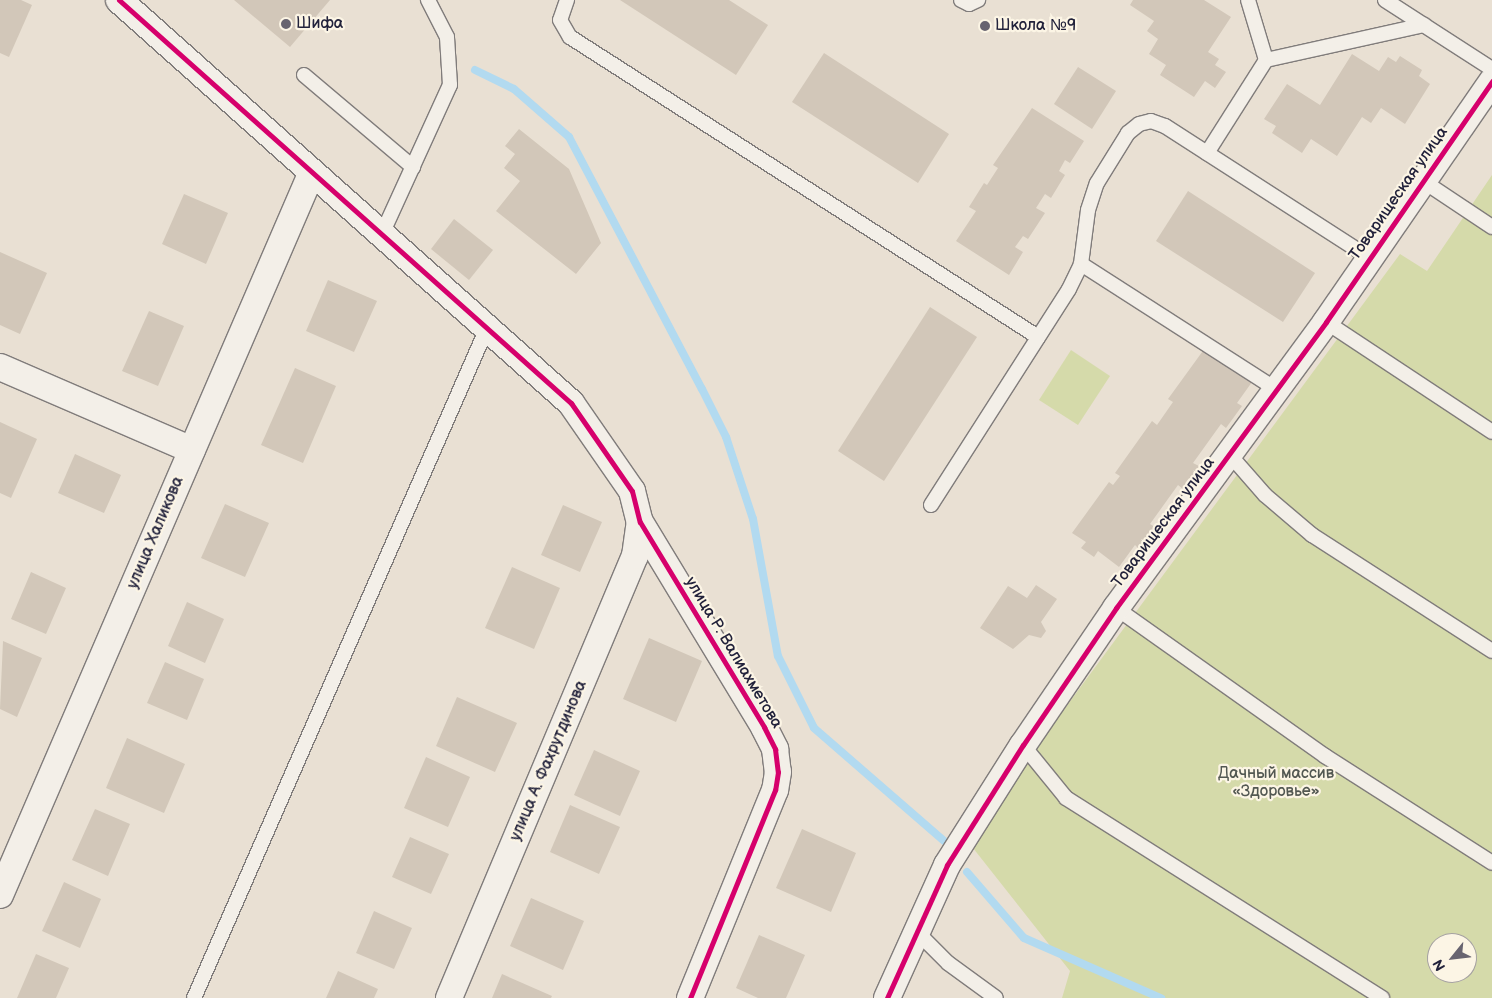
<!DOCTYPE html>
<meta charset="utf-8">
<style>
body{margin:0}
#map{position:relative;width:1492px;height:998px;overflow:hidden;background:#e9e0d3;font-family:"Balsamiq Sans",sans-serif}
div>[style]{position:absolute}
.green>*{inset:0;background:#d5daaa}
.stream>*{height:8px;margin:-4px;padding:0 4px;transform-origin:4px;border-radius:4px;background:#b2daf0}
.building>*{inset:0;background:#d2c7b9}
.roads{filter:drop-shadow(1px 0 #807c7b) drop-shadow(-1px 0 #807c7b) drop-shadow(0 1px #807c7b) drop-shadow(0 -1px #807c7b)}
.service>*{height:14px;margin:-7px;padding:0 7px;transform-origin:7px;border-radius:7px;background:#f3efe8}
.minor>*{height:26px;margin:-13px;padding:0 13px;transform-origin:13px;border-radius:13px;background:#f3efe8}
.cycleway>*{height:5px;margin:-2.5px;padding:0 2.5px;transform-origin:2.5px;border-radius:2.5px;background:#d6006c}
.dots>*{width:14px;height:14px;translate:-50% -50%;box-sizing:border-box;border:2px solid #fcf5e5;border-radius:50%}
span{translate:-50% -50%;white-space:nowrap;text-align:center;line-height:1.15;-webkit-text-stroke:4.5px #fcf5e5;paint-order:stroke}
.poi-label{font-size:16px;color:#22223b}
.left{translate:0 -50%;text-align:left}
.street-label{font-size:16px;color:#22223b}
.park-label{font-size:16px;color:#535852}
.north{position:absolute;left:1427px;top:933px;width:50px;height:50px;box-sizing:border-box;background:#fcf5e5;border:1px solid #a5a1a1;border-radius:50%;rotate:241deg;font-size:14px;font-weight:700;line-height:20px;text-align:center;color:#22223b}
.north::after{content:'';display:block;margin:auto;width:18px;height:22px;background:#686470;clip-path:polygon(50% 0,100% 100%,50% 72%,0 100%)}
</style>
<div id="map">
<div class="green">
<i style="clip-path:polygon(evenodd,1492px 175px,1492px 998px,1062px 998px,1070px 971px,973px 848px,1040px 742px,1400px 254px,1427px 271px,1492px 175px,1437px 943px,1467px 943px,1467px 973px,1437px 973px,1437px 943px)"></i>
<i style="clip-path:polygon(1071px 350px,1110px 376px,1078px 425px,1039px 400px)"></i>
</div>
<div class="stream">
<i style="left:475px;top:70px;width:43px;rotate:26deg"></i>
<i style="left:514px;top:89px;width:73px;rotate:41.1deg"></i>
<i style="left:569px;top:137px;width:285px;rotate:62.2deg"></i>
<i style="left:702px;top:389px;width:54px;rotate:63.4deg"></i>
<i style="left:726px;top:437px;width:86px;rotate:71.8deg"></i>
<i style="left:753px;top:519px;width:139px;rotate:79.7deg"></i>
<i style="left:778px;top:656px;width:80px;rotate:63.4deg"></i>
<i style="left:814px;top:728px;width:172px;rotate:41deg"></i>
<i style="left:967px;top:872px;width:87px;rotate:49.2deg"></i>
<i style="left:1024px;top:938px;width:150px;rotate:23.7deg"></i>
</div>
<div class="building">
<i style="clip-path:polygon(0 0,21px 0,32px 5px,9px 57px,0 53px)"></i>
<i style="clip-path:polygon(234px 0,330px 0,290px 47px)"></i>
<i style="clip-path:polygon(620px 0,729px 0,768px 25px,736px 75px)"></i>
<i style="clip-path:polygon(1133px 0,1204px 0,1231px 17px,1208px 52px,1219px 59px,1215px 65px,1226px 72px,1215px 88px,1205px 81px,1194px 97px,1160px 75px,1166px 65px,1149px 54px,1158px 39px,1147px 31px,1154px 21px,1130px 5px)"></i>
<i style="clip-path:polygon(824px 53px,949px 134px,918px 183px,792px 102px)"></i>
<i style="clip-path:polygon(1352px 54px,1379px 71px,1388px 57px,1396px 62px,1400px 56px,1422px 70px,1419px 76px,1430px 84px,1405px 124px,1381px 108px,1371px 123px,1362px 117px,1337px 156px,1311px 139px,1302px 153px,1272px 133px,1276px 126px,1264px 119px,1287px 84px,1320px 105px)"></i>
<i style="clip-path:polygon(1078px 67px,1116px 91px,1092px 129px,1054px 104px)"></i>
<i style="clip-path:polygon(1032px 108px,1084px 141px,1070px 163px,1065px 160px,1059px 171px,1065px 175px,1051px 198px,1045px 194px,1036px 208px,1045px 213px,1028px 239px,1023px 236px,1015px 247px,1023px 252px,1009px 275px,956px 241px,976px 211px,969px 207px,984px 183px,987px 185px,998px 168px,993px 165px)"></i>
<i style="clip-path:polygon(519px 129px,569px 169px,601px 243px,576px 274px,496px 211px,520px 181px,504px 168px,515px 154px,505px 146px)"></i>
<i style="clip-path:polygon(1188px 191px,1315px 273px,1283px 322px,1156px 241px)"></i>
<i style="clip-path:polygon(184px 194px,228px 213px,206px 264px,162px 244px)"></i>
<i style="clip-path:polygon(454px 219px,493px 250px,469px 280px,431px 249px)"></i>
<i style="clip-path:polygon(0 252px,47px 273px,20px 334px,0 325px)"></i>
<i style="clip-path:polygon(328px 280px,377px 301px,354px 352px,306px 331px)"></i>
<i style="clip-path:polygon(930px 307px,977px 337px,884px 481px,838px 451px)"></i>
<i style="clip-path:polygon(149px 311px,184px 326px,158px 386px,122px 371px)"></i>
<i style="clip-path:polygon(1205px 348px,1252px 382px,1237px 403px,1242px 406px,1226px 428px,1221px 424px,1193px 463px,1199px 466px,1183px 489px,1178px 485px,1150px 524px,1155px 527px,1139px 549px,1135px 545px,1119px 567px,1098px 551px,1094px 557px,1081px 548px,1086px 542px,1072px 533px,1109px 482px,1113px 485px,1120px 476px,1115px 473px,1152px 421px,1157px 425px,1173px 402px,1168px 399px)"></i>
<i style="clip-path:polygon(295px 368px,336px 386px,303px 463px,261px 445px)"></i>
<i style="clip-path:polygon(0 422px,37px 439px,11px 498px,0 493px)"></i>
<i style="clip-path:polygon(75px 454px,121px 475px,104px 513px,58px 493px)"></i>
<i style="clip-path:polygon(225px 504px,269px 523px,245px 577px,201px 558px)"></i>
<i style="clip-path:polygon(563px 505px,602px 522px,580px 572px,541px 555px)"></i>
<i style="clip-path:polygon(512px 567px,560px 588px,534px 649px,485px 628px)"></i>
<i style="clip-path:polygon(31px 572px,66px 588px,46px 634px,11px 619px)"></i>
<i style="clip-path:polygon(1036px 585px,1057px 599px,1041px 622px,1046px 631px,1041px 638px,1029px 635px,1013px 649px,980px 628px,1008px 586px,1027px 598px)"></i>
<i style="clip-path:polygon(187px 602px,224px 619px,205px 663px,168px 646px)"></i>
<i style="clip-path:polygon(649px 638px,702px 661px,676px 722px,623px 699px)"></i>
<i style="clip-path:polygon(3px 641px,42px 658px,17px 717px,0 709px)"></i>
<i style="clip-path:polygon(165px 662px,204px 679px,187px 720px,147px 703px)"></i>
<i style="clip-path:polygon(457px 697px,517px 723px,495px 772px,436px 746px)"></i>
<i style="clip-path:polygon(127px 738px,185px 764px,164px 813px,106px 788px)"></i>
<i style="clip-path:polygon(594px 750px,640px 771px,620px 816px,574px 795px)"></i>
<i style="clip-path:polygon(426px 757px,470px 777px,448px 827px,404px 808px)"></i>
<i style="clip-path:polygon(570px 805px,620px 827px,599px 874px,550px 852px)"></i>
<i style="clip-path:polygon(95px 809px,130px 824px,108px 876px,72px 860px)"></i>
<i style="clip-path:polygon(802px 829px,856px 853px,831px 912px,776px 888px)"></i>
<i style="clip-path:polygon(410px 837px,449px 854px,431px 894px,392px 877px)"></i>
<i style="clip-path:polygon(64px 882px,101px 899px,80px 948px,42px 931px)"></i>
<i style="clip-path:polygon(531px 898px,584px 921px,563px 970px,510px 946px)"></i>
<i style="clip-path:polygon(374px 911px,412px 928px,394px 969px,356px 953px)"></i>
<i style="clip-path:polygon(759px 935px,805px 955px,786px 998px,758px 998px,736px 988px)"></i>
<i style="clip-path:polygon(36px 954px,69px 968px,56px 998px,17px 998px)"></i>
<i style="clip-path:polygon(338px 971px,378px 989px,374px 998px,326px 998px)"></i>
<i style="clip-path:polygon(502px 974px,552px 996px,551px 998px,492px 998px)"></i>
</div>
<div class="roads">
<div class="service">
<i style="left:567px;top:0;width:21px;rotate:109deg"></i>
<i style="left:560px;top:20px;width:20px;rotate:60deg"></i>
<i style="left:570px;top:37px;width:556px;rotate:32.66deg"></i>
<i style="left:961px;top:0;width:9px;rotate:27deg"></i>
<i style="left:969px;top:4px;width:10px;rotate:-24deg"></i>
<i style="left:1248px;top:0;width:63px;rotate:73.3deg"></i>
<i style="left:1385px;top:0;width:127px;rotate:32.8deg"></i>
<i style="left:304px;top:75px;width:143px;rotate:40.2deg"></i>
<i style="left:1207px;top:153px;width:110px;rotate:-57.6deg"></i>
<i style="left:1266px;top:60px;width:162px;rotate:-12.5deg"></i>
<i style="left:1423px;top:181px;width:83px;rotate:33.7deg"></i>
<i style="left:382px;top:234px;width:164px;rotate:-65.5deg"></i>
<i style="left:450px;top:85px;width:48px;rotate:-93.6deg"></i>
<i style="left:447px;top:37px;width:42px;rotate:-117.2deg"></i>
<i style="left:1081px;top:264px;width:233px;rotate:32.7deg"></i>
<i style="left:1326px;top:322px;width:199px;rotate:33.5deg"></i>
<i style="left:1230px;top:455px;width:53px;rotate:48.8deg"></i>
<i style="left:1265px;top:495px;width:62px;rotate:40.4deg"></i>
<i style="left:1312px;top:535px;width:214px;rotate:32.8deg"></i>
<i style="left:931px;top:505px;width:256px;rotate:-57.4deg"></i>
<i style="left:1069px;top:289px;width:28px;rotate:-64deg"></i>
<i style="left:1081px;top:264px;width:54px;rotate:-82.6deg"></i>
<i style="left:1088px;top:210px;width:28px;rotate:-72deg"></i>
<i style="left:1097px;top:183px;width:59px;rotate:-58.2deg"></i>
<i style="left:1128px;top:133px;width:14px;rotate:-39deg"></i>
<i style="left:1139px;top:124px;width:12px;rotate:-14deg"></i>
<i style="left:1151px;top:121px;width:15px;rotate:20deg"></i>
<i style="left:1165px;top:126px;width:244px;rotate:32.8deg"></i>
<i style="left:1116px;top:608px;width:256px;rotate:35.3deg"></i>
<i style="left:1325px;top:756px;width:198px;rotate:32.6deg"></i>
<i style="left:1023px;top:745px;width:68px;rotate:50.9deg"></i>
<i style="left:1066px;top:798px;width:374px;rotate:32.3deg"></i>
<i style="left:917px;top:932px;width:44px;rotate:45deg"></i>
<i style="left:948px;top:963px;width:59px;rotate:36.1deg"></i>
<i style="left:194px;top:998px;width:731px;rotate:-66.38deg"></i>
</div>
<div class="minor">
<i style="left:119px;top:0;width:606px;rotate:41.72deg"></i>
<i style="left:571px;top:403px;width:107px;rotate:55.3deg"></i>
<i style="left:632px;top:491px;width:32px;rotate:76deg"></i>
<i style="left:640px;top:522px;width:240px;rotate:58.8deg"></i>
<i style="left:764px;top:727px;width:25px;rotate:63deg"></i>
<i style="left:775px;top:749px;width:23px;rotate:83deg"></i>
<i style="left:778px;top:772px;width:18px;rotate:99deg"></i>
<i style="left:775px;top:790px;width:225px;rotate:112.2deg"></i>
<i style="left:0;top:367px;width:209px;rotate:23.4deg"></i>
<i style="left:0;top:895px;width:787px;rotate:-66.66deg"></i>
<i style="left:449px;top:998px;width:480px;rotate:-67.2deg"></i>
<i style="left:635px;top:556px;width:34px;rotate:-82deg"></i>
<i style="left:887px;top:998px;width:146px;rotate:-65.7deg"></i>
<i style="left:947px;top:865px;width:142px;rotate:-57.7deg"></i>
<i style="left:1023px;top:745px;width:166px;rotate:-55.8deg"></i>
<i style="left:1116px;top:608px;width:355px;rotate:-53.7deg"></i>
<i style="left:1326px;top:322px;width:293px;rotate:-55.4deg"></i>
</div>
</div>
<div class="cycleway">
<i style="left:119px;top:0;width:606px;rotate:41.72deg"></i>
<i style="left:571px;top:403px;width:107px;rotate:55.3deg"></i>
<i style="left:632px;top:491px;width:32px;rotate:76deg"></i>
<i style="left:640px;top:522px;width:240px;rotate:58.8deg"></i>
<i style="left:764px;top:727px;width:25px;rotate:63deg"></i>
<i style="left:775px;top:749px;width:23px;rotate:83deg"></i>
<i style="left:778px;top:772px;width:18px;rotate:99deg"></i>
<i style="left:775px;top:790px;width:225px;rotate:112.2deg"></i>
<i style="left:887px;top:998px;width:146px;rotate:-65.7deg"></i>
<i style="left:947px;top:865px;width:142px;rotate:-57.7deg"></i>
<i style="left:1023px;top:745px;width:166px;rotate:-55.8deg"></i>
<i style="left:1116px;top:608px;width:355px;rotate:-53.7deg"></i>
<i style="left:1326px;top:322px;width:293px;rotate:-55.4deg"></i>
</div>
<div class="dots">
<i style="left:286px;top:24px;background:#686470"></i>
<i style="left:985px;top:26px;background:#686470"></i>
</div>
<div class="poi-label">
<span class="left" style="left:296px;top:24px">Шифа</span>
<span class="left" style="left:995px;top:26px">Школа №9</span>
</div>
<div class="street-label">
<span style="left:1399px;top:194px;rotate:-55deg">Товарищеская улица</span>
<span style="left:1164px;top:523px;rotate:-53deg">Товарищеская улица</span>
<span style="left:156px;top:533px;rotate:-67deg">улица Халикова</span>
<span style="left:733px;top:653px;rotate:59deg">улица Р. Валиахметова</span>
<span style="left:549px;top:761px;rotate:-67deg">улица А. Фахрутдинова</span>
</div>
<div class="park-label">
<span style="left:1276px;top:783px">Дачный массив<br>«Здоровье»</span>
</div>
<div class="north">N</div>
</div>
